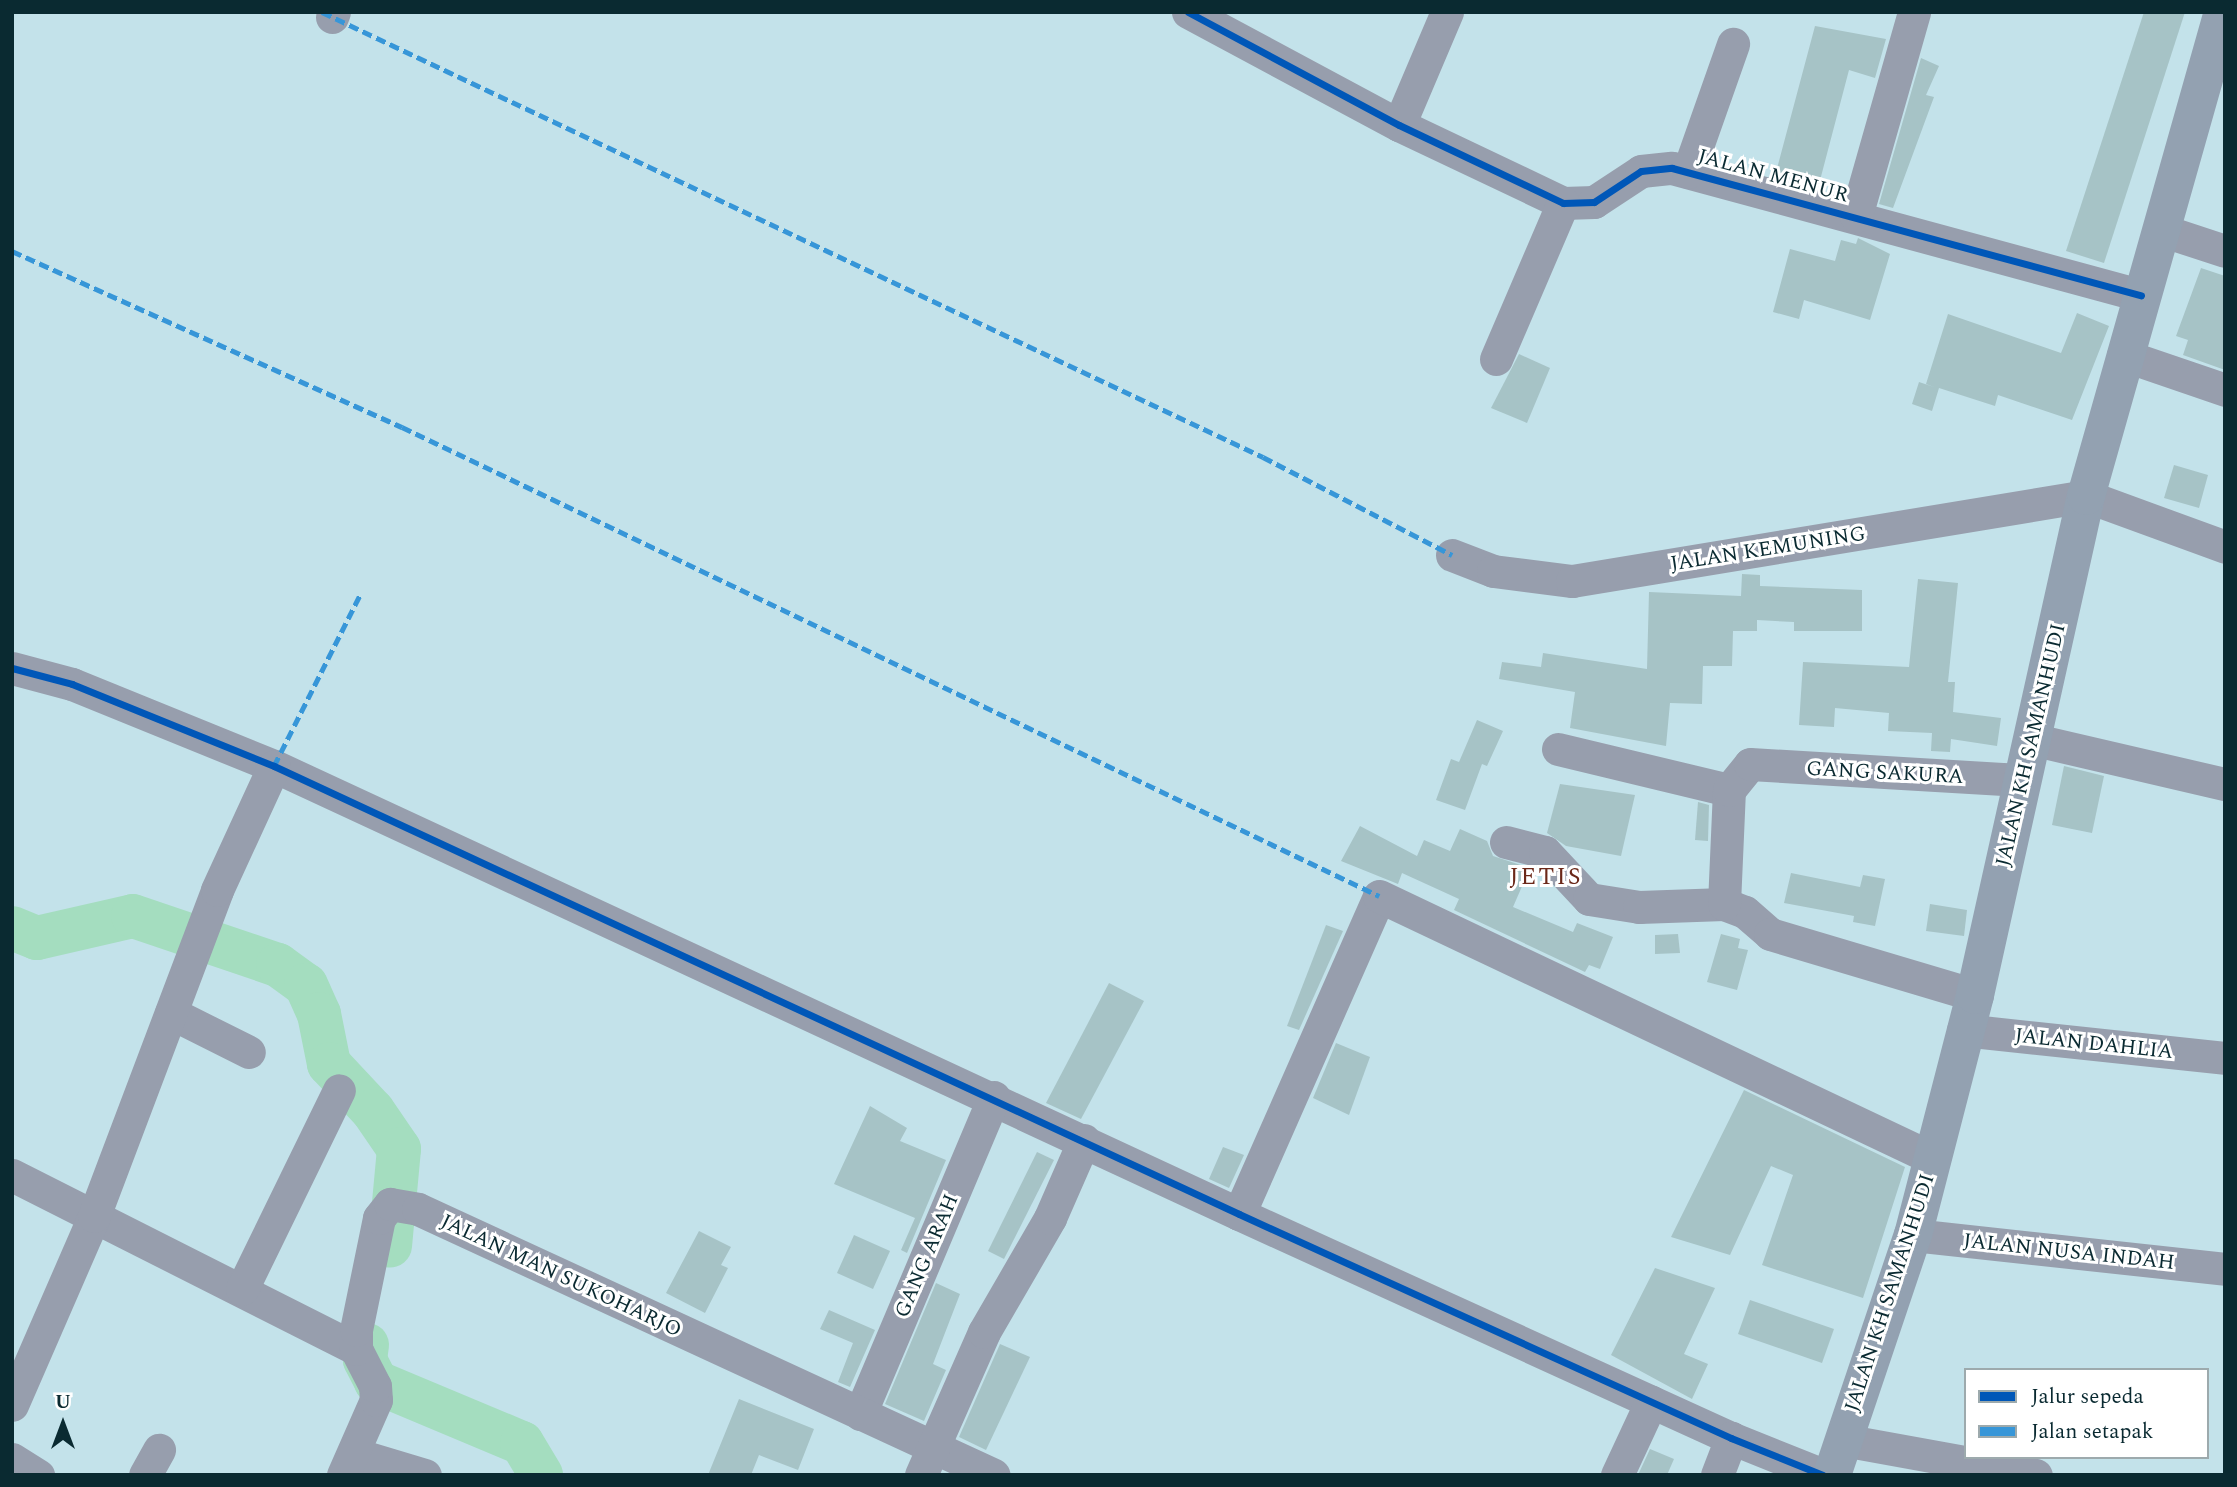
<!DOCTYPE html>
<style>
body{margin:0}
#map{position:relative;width:2237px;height:1487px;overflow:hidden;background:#c3e2ea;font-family:Spectral,serif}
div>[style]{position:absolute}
.river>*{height:44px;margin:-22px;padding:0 22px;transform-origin:22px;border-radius:22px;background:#a4ddbf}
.building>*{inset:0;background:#a6c3c6}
.minor>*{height:33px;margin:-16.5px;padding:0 16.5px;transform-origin:16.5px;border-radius:16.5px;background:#979ead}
.major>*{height:38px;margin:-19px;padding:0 19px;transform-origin:19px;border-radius:19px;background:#93a1b1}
.quiet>*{height:5px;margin-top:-2.5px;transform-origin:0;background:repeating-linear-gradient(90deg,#3796d8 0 10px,transparent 0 15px)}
.cycleway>*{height:7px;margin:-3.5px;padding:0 3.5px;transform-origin:3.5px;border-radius:3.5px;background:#0057b8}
span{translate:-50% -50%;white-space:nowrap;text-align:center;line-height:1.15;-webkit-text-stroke:6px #fff;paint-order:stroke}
.street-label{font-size:21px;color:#0a2a31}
.quarter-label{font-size:24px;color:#6b2819;letter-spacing:2px}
.frame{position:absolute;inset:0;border:14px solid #0a2a31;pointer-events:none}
.legend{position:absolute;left:1964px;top:1368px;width:245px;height:91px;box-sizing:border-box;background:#fff;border:2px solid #9daaad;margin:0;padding:9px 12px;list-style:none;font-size:21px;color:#0a2a31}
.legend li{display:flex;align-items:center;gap:14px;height:35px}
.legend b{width:35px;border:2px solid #9daaad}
.north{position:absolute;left:28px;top:1389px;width:70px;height:70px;-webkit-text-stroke:5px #fff;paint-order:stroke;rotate:0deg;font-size:19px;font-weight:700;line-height:28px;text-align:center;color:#0a2a31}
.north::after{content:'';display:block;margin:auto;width:24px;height:32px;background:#0a2a31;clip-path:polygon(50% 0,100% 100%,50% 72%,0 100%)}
</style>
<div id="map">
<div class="river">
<i style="left:12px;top:928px;width:27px;rotate:22deg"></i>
<i style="left:37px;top:938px;width:98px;rotate:-12.9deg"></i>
<i style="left:133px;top:916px;width:153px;rotate:18.7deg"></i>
<i style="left:278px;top:965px;width:34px;rotate:36deg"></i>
<i style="left:306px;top:985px;width:32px;rotate:66deg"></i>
<i style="left:319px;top:1014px;width:51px;rotate:78.7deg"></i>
<i style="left:329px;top:1064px;width:64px;rotate:46.9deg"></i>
<i style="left:373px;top:1111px;width:46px;rotate:55.6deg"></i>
<i style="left:399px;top:1149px;width:97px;rotate:95.3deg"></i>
<i style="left:367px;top:1345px;width:15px;rotate:98deg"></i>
<i style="left:365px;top:1360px;width:25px;rotate:63deg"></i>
<i style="left:376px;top:1382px;width:158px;rotate:22.7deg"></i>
<i style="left:522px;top:1443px;width:37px;rotate:59deg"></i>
</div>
<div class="building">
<i style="clip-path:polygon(2144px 12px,2185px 12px,2104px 263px,2066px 251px)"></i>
<i style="clip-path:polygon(1815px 26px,1886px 39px,1875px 78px,1849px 70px,1818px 188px,1775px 176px)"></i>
<i style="clip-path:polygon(1921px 58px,1939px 66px,1926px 95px,1934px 97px,1893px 208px,1879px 204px)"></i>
<i style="clip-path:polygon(1858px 238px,1890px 254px,1870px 320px,1804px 300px,1799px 319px,1773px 312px,1790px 249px,1835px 261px,1841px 240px,1856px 244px)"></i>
<i style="clip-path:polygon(2201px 268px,2225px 276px,2225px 370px,2183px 355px,2188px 340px,2176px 336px)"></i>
<i style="clip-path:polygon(2077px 313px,2109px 326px,2072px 420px,1998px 395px,1995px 406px,1939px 388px,1932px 411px,1912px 404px,1919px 382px,1934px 387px,1926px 384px,1948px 314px,2061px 353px)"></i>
<i style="clip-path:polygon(1519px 354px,1550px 368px,1527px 423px,1491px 408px)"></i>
<i style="clip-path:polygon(2174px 465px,2208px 475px,2199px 508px,2164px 498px)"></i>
<i style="clip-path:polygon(1742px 574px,1760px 575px,1760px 586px,1862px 590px,1862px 631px,1794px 631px,1794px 622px,1757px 620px,1757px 631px,1733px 631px,1732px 666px,1703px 666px,1702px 704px,1670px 703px,1666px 746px,1570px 728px,1575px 692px,1499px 679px,1502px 662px,1541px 667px,1543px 653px,1647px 669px,1649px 592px,1741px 596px)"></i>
<i style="clip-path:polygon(1918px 579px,1958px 583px,1948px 682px,1955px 682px,1953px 712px,2001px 718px,1997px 746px,1951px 739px,1950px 752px,1931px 751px,1932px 733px,1888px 731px,1889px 713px,1835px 708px,1834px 727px,1799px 725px,1803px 662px,1909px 667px)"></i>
<i style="clip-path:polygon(1477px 720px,1503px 731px,1487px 766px,1482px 764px,1465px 810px,1436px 800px,1451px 759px,1459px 762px)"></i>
<i style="clip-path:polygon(2064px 766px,2104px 776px,2092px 833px,2052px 825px)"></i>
<i style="clip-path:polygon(1560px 784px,1635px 795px,1621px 856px,1566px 846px,1547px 833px)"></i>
<i style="clip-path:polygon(1698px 802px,1709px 805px,1708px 841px,1695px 840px)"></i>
<i style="clip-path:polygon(1360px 826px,1417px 856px,1424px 840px,1450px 851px,1460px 829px,1487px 841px,1493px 856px,1530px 868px,1513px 907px,1573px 932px,1577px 923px,1613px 937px,1600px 969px,1589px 965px,1585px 972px,1454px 910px,1459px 899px,1402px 873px,1398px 884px,1341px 861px)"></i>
<i style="clip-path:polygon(1791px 873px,1860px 887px,1863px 875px,1885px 879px,1875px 926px,1853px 922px,1854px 916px,1784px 903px)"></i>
<i style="clip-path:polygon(1930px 904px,1967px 910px,1964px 936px,1926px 931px)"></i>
<i style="clip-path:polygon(1326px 925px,1343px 931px,1299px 1030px,1287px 1026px)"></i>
<i style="clip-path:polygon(1678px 934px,1680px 953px,1655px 954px,1655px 935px)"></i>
<i style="clip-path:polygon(1721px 934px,1740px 939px,1738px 948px,1748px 950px,1737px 990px,1707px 982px)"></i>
<i style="clip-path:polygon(1109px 983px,1144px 1001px,1081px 1119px,1046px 1103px)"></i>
<i style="clip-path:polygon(1336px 1043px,1370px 1057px,1349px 1115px,1313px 1098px)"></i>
<i style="clip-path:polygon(1744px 1090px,1905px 1167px,1863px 1298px,1762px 1265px,1793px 1175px,1771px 1166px,1730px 1255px,1671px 1237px)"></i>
<i style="clip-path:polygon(870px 1106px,907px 1128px,900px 1141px,946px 1160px,907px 1253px,901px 1250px,915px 1218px,834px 1184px)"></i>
<i style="clip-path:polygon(1223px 1147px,1244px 1155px,1229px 1188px,1209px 1179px)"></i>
<i style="clip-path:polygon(1037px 1152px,1054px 1160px,1004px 1259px,988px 1251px)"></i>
<i style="clip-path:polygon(699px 1231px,731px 1247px,721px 1265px,728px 1268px,705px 1313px,666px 1293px)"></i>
<i style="clip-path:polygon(854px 1235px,890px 1251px,873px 1289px,837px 1273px)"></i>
<i style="clip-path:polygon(1655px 1268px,1715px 1288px,1684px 1354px,1708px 1364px,1692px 1399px,1611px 1355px)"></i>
<i style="clip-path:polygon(936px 1283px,960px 1294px,933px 1364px,946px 1370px,924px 1421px,885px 1404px)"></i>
<i style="clip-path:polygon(1750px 1300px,1834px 1329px,1822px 1363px,1738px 1334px)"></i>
<i style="clip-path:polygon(829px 1310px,875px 1330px,850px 1387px,838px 1382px,853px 1343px,820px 1329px)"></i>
<i style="clip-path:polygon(1000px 1344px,1030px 1357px,986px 1450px,959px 1437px)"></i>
<i style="clip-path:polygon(739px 1399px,814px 1429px,798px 1470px,759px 1455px,751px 1475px,708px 1475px)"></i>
<i style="clip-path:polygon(1650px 1449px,1674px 1459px,1667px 1475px,1638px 1475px)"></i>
</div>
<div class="minor">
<i style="left:1188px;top:12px;width:239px;rotate:28.2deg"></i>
<i style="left:1399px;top:125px;width:182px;rotate:25.4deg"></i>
<i style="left:1563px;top:203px;width:31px;rotate:-2deg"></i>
<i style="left:1594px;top:202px;width:56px;rotate:-33.4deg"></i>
<i style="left:1641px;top:171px;width:31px;rotate:-6deg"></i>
<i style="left:1672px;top:168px;width:486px;rotate:15.2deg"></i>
<i style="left:332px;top:17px;width:5px;rotate:-68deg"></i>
<i style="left:1399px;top:125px;width:123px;rotate:-67deg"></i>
<i style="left:1688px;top:172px;width:136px;rotate:-70.6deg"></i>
<i style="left:1856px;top:216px;width:212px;rotate:-74.1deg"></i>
<i style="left:2161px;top:230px;width:67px;rotate:18.2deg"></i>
<i style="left:2123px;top:355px;width:108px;rotate:18.9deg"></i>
<i style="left:1496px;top:359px;width:170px;rotate:-66.8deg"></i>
<i style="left:1452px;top:555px;width:44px;rotate:21.3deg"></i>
<i style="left:1493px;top:571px;width:80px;rotate:7.2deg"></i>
<i style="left:1572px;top:581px;width:521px;rotate:-9.39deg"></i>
<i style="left:2086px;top:496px;width:148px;rotate:20.1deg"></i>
<i style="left:12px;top:668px;width:62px;rotate:14.9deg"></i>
<i style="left:72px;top:684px;width:218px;rotate:22.1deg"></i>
<i style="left:274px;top:766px;width:1064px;rotate:24.9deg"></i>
<i style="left:1239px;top:1214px;width:541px;rotate:24.48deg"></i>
<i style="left:1731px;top:1438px;width:99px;rotate:21.9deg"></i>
<i style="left:2031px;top:739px;width:199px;rotate:13.1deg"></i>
<i style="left:1558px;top:749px;width:176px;rotate:13.5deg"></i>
<i style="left:1506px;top:842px;width:40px;rotate:14.4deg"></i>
<i style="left:1545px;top:852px;width:64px;rotate:46.9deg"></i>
<i style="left:1589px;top:899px;width:51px;rotate:9.1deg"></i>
<i style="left:1639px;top:907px;width:85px;rotate:-2deg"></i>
<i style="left:1724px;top:904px;width:22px;rotate:21deg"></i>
<i style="left:1745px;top:912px;width:33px;rotate:41deg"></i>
<i style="left:1770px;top:934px;width:214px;rotate:16.6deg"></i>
<i style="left:1724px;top:904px;width:114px;rotate:-87.5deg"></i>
<i style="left:1729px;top:790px;width:33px;rotate:-51deg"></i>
<i style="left:1750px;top:764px;width:271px;rotate:3.4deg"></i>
<i style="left:171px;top:1013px;width:87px;rotate:26.6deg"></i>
<i style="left:1963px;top:1030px;width:263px;rotate:6.1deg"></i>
<i style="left:12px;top:1175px;width:386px;rotate:26.8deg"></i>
<i style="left:1239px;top:1214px;width:347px;rotate:-66.2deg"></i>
<i style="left:1379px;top:896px;width:612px;rotate:25.35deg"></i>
<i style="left:1913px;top:1235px;width:314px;rotate:6.2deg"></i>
<i style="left:242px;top:1289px;width:221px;rotate:-64deg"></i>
<i style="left:12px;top:1405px;width:206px;rotate:-66.5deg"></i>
<i style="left:94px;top:1216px;width:348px;rotate:-69.3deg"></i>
<i style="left:217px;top:890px;width:136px;rotate:-65.3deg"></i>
<i style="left:860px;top:1414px;width:344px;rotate:-67.1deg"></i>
<i style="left:1843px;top:1440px;width:196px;rotate:10.3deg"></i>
<i style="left:355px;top:1454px;width:73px;rotate:16.7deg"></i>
<i style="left:12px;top:1459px;width:31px;rotate:32deg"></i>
<i style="left:145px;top:1475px;width:29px;rotate:-61deg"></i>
<i style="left:343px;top:1475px;width:82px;rotate:-66.3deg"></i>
<i style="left:376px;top:1400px;width:14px;rotate:-94deg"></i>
<i style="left:375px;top:1386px;width:42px;rotate:-117.2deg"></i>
<i style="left:356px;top:1349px;width:19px;rotate:-90deg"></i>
<i style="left:356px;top:1330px;width:114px;rotate:-78.4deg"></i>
<i style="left:379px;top:1218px;width:18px;rotate:-52deg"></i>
<i style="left:390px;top:1204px;width:28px;rotate:10deg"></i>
<i style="left:418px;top:1209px;width:634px;rotate:24.79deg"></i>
<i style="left:921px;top:1475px;width:156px;rotate:-66.2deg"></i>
<i style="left:984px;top:1332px;width:132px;rotate:-59.9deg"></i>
<i style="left:1050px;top:1218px;width:85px;rotate:-66.4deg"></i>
<i style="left:1617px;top:1475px;width:81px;rotate:-65deg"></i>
<i style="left:1717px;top:1475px;width:40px;rotate:-69deg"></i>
</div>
<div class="major">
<i style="left:1832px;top:1475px;width:253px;rotate:-71.4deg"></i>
<i style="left:1913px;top:1235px;width:248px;rotate:-75.5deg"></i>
<i style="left:1975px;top:995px;width:511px;rotate:-77.46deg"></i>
<i style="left:2086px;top:496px;width:503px;rotate:-74.2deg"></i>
</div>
<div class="quiet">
<i style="left:322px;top:12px;width:1041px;rotate:25.31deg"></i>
<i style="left:1263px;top:457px;width:213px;rotate:27.4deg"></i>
<i style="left:12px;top:251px;width:428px;rotate:24.3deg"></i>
<i style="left:402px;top:427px;width:1084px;rotate:25.64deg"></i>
<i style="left:274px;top:766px;width:191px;rotate:-63.3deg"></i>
</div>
<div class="cycleway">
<i style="left:1188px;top:12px;width:239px;rotate:28.2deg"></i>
<i style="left:1399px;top:125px;width:182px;rotate:25.4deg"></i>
<i style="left:1563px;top:203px;width:31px;rotate:-2deg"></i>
<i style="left:1594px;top:202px;width:56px;rotate:-33.4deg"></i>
<i style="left:1641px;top:171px;width:31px;rotate:-6deg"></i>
<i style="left:1672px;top:168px;width:486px;rotate:15.2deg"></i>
<i style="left:12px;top:668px;width:62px;rotate:14.9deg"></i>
<i style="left:72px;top:684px;width:218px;rotate:22.1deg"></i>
<i style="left:274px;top:766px;width:1064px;rotate:24.9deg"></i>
<i style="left:1239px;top:1214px;width:541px;rotate:24.48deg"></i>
<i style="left:1731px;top:1438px;width:99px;rotate:21.9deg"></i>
</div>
<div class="street-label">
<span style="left:1773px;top:176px;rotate:15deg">JALAN MENUR</span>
<span style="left:1768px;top:549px;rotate:-9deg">JALAN KEMUNING</span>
<span style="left:2031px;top:745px;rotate:-77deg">JALAN KH SAMANHUDI</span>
<span style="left:1885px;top:773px;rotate:3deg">GANG SAKURA</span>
<span style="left:2094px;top:1044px;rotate:6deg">JALAN DAHLIA</span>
<span style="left:2069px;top:1252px;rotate:6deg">JALAN NUSA INDAH</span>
<span style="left:927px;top:1256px;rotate:-67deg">GANG ARAH</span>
<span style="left:561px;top:1276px;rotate:25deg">JALAN MAN SUKOHARJO</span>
<span style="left:1890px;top:1293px;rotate:-72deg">JALAN KH SAMANHUDI</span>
</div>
<div class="quarter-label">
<span style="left:1546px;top:878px">JETIS</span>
</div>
<div class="frame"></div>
<ul class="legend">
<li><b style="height:9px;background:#0057b8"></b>Jalur sepeda</li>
<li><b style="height:9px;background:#3796d8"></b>Jalan setapak</li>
</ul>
<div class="north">U</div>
</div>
